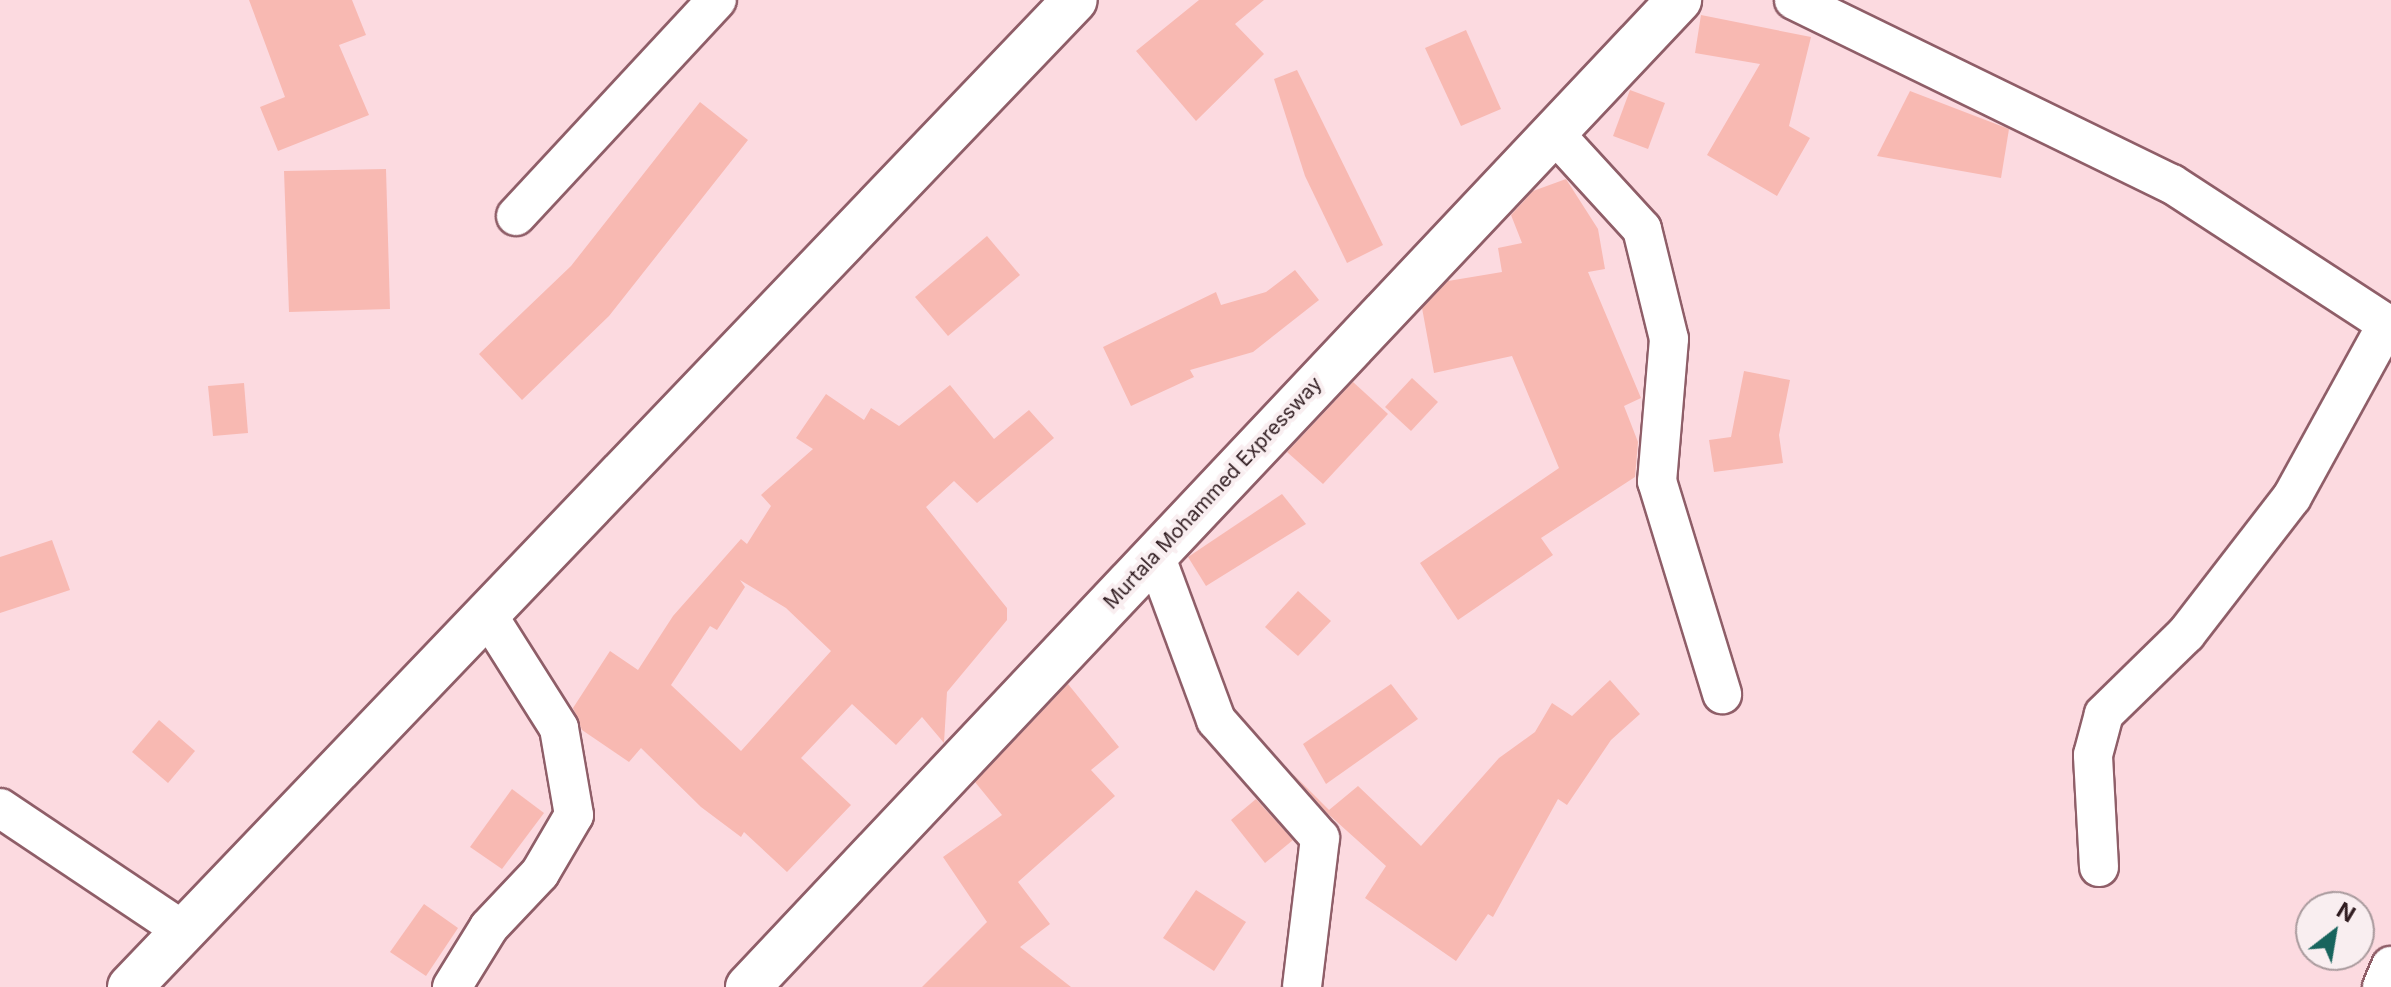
<!DOCTYPE html>
<style>
body{margin:0}
#map{position:relative;width:2391px;height:987px;overflow:hidden;background:#fcdae0;font-family:Inter,sans-serif}
div>[style]{position:absolute}
.building>*{inset:0;background:#f8b9b2}
.roads{filter:drop-shadow(2px 0 #8f5e68) drop-shadow(-2px 0 #8f5e68) drop-shadow(0 2px #8f5e68) drop-shadow(0 -2px #8f5e68)}
.minor>*{height:38px;margin:-19px;padding:0 19px;transform-origin:19px;border-radius:19px;background:#fff}
.secondary>*{height:44px;margin:-22px;padding:0 22px;transform-origin:22px;border-radius:22px;background:#fff}
.primary>*{height:44px;margin:-22px;padding:0 22px;transform-origin:22px;border-radius:22px;background:#fff}
span{translate:-50% -50%;white-space:nowrap;text-align:center;line-height:1.15;-webkit-text-stroke:8px #f9eef0;paint-order:stroke}
.street-label{font-size:20px;color:#301c20}
.north{position:absolute;left:2295px;top:891px;width:80px;height:80px;box-sizing:border-box;background:#f9eef0;border:2px solid #a99a9d;border-radius:50%;rotate:31deg;font-size:22px;font-weight:700;line-height:32px;text-align:center;color:#301c20}
.north::after{content:'';display:block;margin:auto;width:28px;height:36px;background:#18645d;clip-path:polygon(50% 0,100% 100%,50% 72%,0 100%)}
</style>
<div id="map">
<div class="building">
<i style="clip-path:polygon(249px 0,352px 0,366px 35px,339px 45px,369px 115px,278px 151px,260px 107px,285px 97px)"></i>
<i style="clip-path:polygon(1199px 0,1264px 0,1235px 24px,1264px 54px,1196px 121px,1136px 51px)"></i>
<i style="clip-path:polygon(1701px 15px,1811px 37px,1789px 126px,1810px 138px,1777px 196px,1707px 155px,1760px 64px,1695px 53px)"></i>
<i style="clip-path:polygon(1466px 30px,1501px 109px,1461px 126px,1425px 48px)"></i>
<i style="clip-path:polygon(1297px 70px,1383px 245px,1347px 263px,1305px 176px,1274px 79px)"></i>
<i style="clip-path:polygon(1630px 90px,1665px 103px,1648px 149px,1613px 136px)"></i>
<i style="clip-path:polygon(1910px 91px,2009px 129px,2001px 178px,1877px 156px)"></i>
<i style="clip-path:polygon(700px 102px,748px 140px,609px 316px,522px 400px,479px 354px,571px 266px)"></i>
<i style="clip-path:polygon(386px 169px,390px 309px,289px 312px,284px 171px)"></i>
<i style="clip-path:polygon(1566px 179px,1598px 229px,1605px 269px,1588px 272px,1641px 398px,1624px 406px,1638px 442px,1635px 477px,1541px 538px,1553px 555px,1458px 620px,1420px 563px,1559px 468px,1512px 356px,1434px 373px,1422px 308px,1448px 281px,1502px 272px,1498px 248px,1522px 243px,1511px 215px,1533px 191px)"></i>
<i style="clip-path:polygon(987px 236px,1020px 275px,948px 336px,915px 297px)"></i>
<i style="clip-path:polygon(1295px 270px,1319px 300px,1253px 352px,1190px 370px,1194px 377px,1131px 406px,1103px 347px,1216px 292px,1221px 305px,1266px 292px)"></i>
<i style="clip-path:polygon(1744px 371px,1790px 380px,1779px 435px,1783px 463px,1714px 472px,1709px 440px,1731px 437px)"></i>
<i style="clip-path:polygon(1412px 378px,1438px 402px,1411px 431px,1385px 407px)"></i>
<i style="clip-path:polygon(1353px 382px,1388px 414px,1323px 484px,1287px 452px)"></i>
<i style="clip-path:polygon(244px 383px,248px 433px,213px 436px,208px 386px)"></i>
<i style="clip-path:polygon(evenodd,950px 385px,994px 439px,1029px 410px,1054px 438px,977px 503px,954px 481px,926px 507px,1007px 608px,1007px 620px,947px 692px,944px 743px,922px 717px,896px 745px,852px 704px,801px 758px,851px 805px,787px 872px,744px 832px,741px 837px,701px 807px,641px 748px,629px 762px,582px 730px,573px 708px,610px 651px,638px 670px,673px 616px,741px 539px,747px 544px,771px 506px,761px 495px,813px 449px,796px 438px,826px 394px,864px 420px,871px 408px,899px 426px,950px 385px,740px 580px,786px 608px,831px 651px,741px 751px,671px 685px,710px 626px,717px 630px,745px 587px,740px 580px)"></i>
<i style="clip-path:polygon(1282px 494px,1306px 524px,1206px 586px,1188px 557px)"></i>
<i style="clip-path:polygon(52px 540px,70px 590px,0 613px,0 557px)"></i>
<i style="clip-path:polygon(1298px 591px,1331px 621px,1298px 656px,1265px 627px)"></i>
<i style="clip-path:polygon(1610px 680px,1640px 714px,1611px 740px,1567px 805px,1558px 799px,1493px 917px,1488px 914px,1456px 961px,1365px 898px,1386px 866px,1327px 813px,1292px 773px,1329px 810px,1358px 786px,1421px 846px,1499px 758px,1535px 732px,1552px 703px,1572px 716px)"></i>
<i style="clip-path:polygon(1068px 684px,1119px 747px,1091px 770px,1115px 796px,1018px 882px,1050px 924px,1020px 947px,1071px 987px,922px 987px,987px 922px,943px 857px,1002px 815px,975px 782px)"></i>
<i style="clip-path:polygon(1391px 684px,1418px 719px,1326px 784px,1303px 744px)"></i>
<i style="clip-path:polygon(159px 720px,195px 751px,168px 783px,132px 752px)"></i>
<i style="clip-path:polygon(512px 789px,544px 813px,502px 869px,470px 847px)"></i>
<i style="clip-path:polygon(1256px 799px,1293px 840px,1265px 863px,1231px 820px)"></i>
<i style="clip-path:polygon(1196px 890px,1246px 922px,1214px 971px,1163px 938px)"></i>
<i style="clip-path:polygon(424px 904px,458px 928px,426px 976px,390px 952px)"></i>
</div>
<div class="roads">
<div class="minor">
<i style="left:1794px;top:0;width:420px;rotate:26deg"></i>
<i style="left:2172px;top:184px;width:262px;rotate:33.1deg"></i>
<i style="left:1554px;top:133px;width:130px;rotate:47.5deg"></i>
<i style="left:1642px;top:229px;width:113px;rotate:76.2deg"></i>
<i style="left:1669px;top:339px;width:143px;rotate:94.8deg"></i>
<i style="left:1657px;top:481px;width:223px;rotate:73deg"></i>
<i style="left:516px;top:216px;width:295px;rotate:-47.1deg"></i>
<i style="left:1155px;top:555px;width:176px;rotate:69.7deg"></i>
<i style="left:1216px;top:720px;width:157px;rotate:48.6deg"></i>
<i style="left:1320px;top:838px;width:150px;rotate:96.9deg"></i>
<i style="left:0;top:808px;width:221px;rotate:33.8deg"></i>
<i style="left:2099px;top:867px;width:112px;rotate:-93.1deg"></i>
<i style="left:2093px;top:755px;width:42px;rotate:-75deg"></i>
<i style="left:2104px;top:714px;width:115px;rotate:-44.3deg"></i>
<i style="left:2186px;top:634px;width:173px;rotate:-52.3deg"></i>
<i style="left:2292px;top:497px;width:197px;rotate:-61.2deg"></i>
<i style="left:452px;top:987px;width:70px;rotate:-58.3deg"></i>
<i style="left:489px;top:927px;width:74px;rotate:-46.6deg"></i>
<i style="left:540px;top:873px;width:67px;rotate:-59.6deg"></i>
<i style="left:574px;top:815px;width:88px;rotate:-99.8deg"></i>
<i style="left:559px;top:728px;width:135px;rotate:-122.3deg"></i>
<i style="left:2382px;top:987px;width:23px;rotate:-67deg"></i>
</div>
<div class="secondary">
<i style="left:130px;top:987px;width:1366px;rotate:-46.25deg"></i>
</div>
<div class="primary">
<i style="left:748px;top:987px;width:1357px;rotate:-46.67deg"></i>
</div>
</div>
<div class="street-label">
<span style="left:1213px;top:493px;rotate:-47deg">Murtala Mohammed Expressway</span>
</div>
<div class="north">N</div>
</div>
